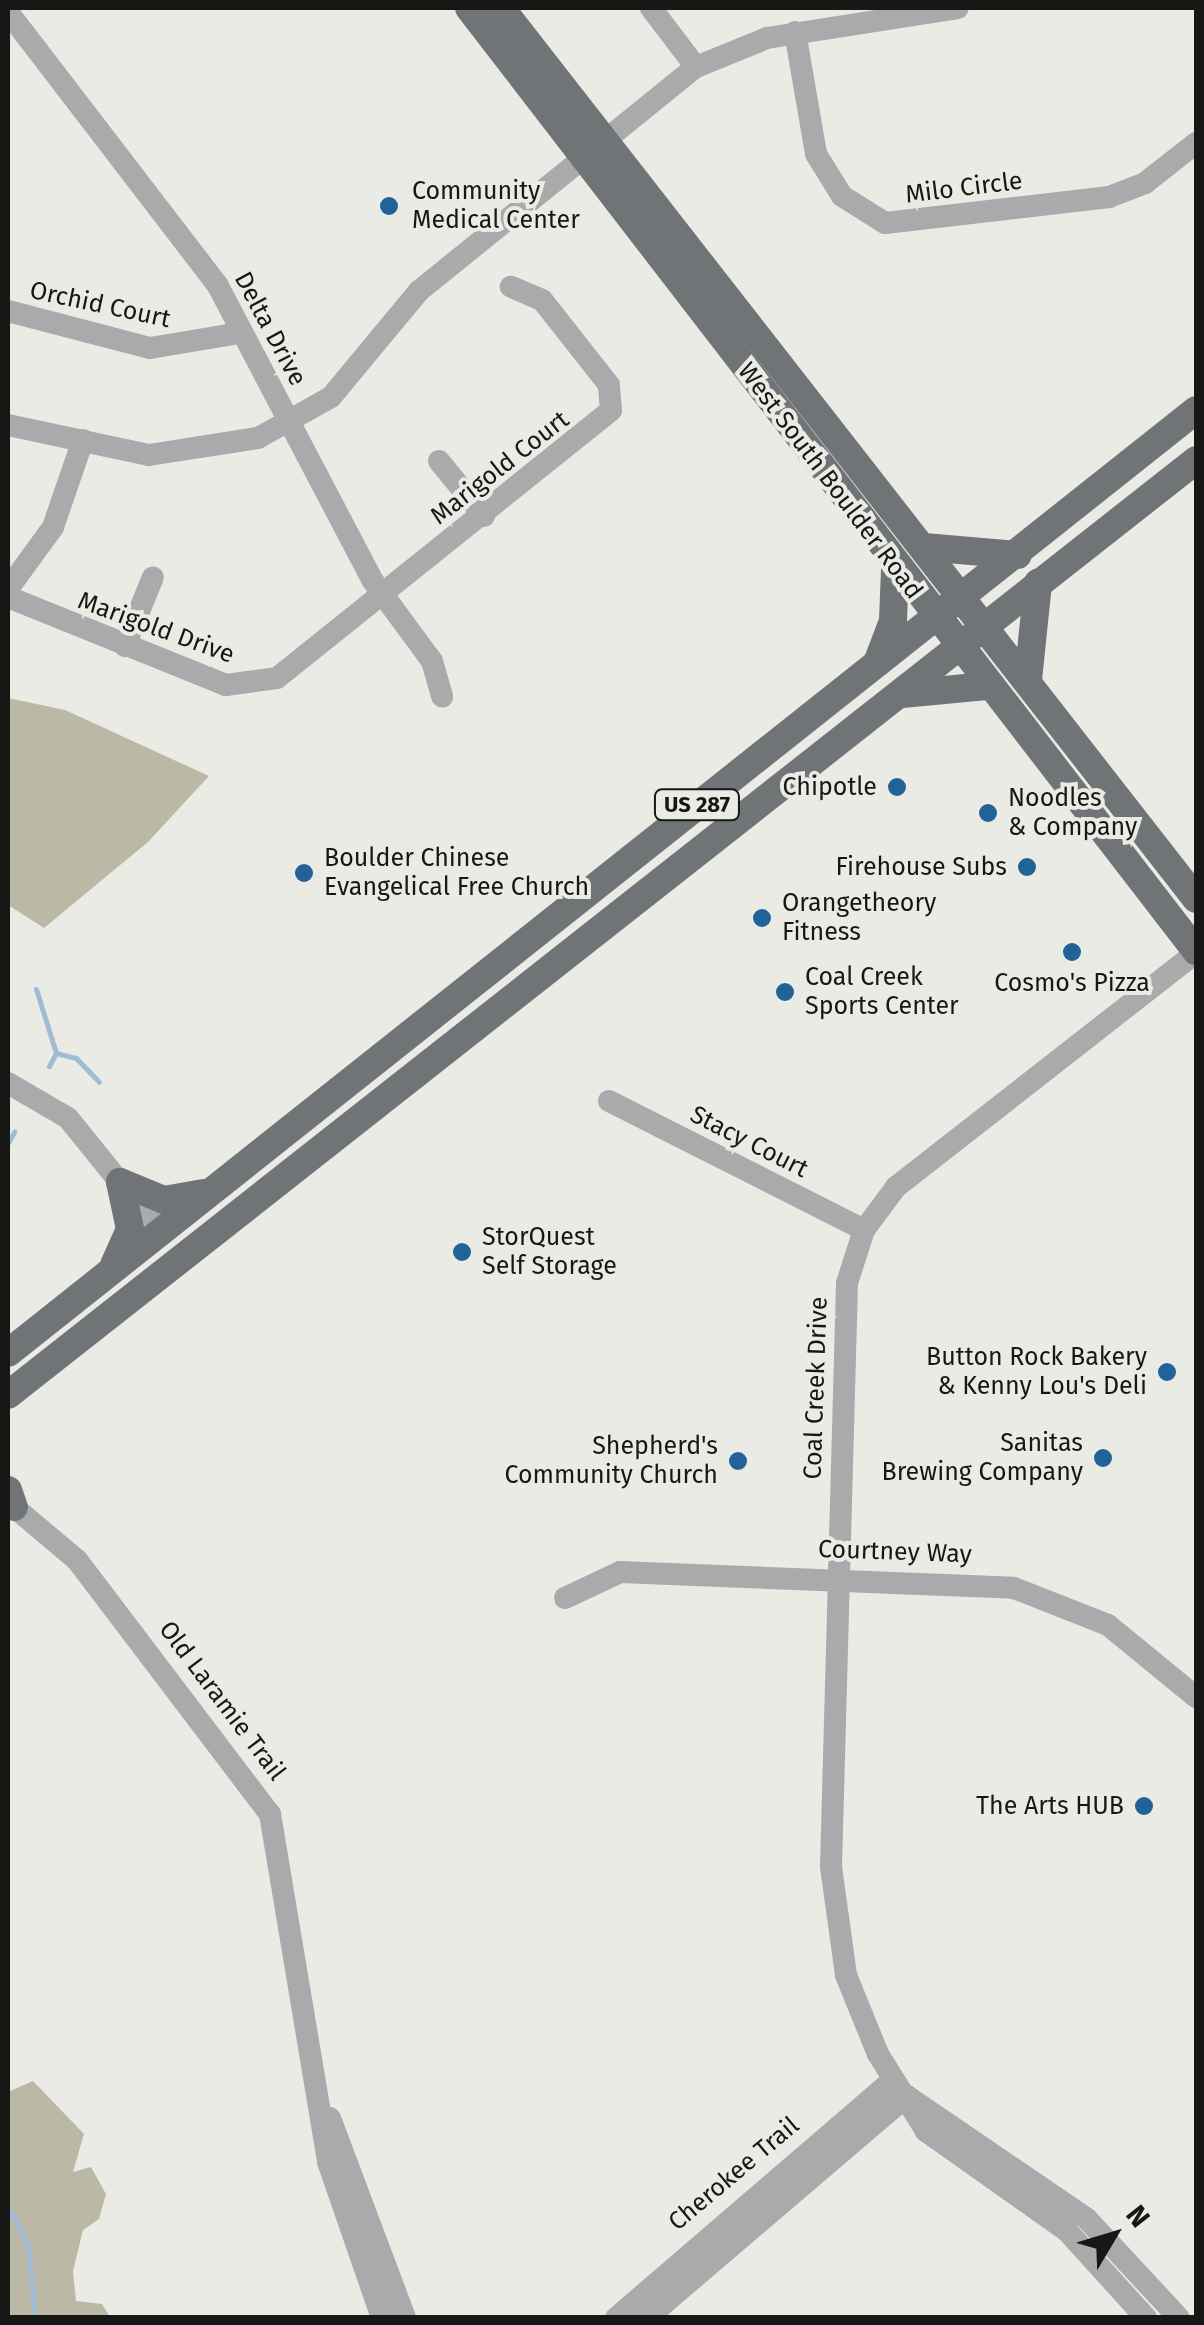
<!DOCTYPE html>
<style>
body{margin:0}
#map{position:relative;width:1204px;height:2325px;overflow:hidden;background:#ebebe6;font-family:"Fira Sans",sans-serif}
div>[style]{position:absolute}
.green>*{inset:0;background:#bbb9a5}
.stream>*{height:5px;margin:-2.5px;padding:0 2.5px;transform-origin:2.5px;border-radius:2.5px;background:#a1bbd4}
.minor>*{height:22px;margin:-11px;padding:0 11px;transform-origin:11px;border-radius:11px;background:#a8aaac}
.major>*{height:28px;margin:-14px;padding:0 14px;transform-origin:14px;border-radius:14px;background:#717477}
.dots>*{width:28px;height:28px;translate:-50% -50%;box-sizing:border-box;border:5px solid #ebebe6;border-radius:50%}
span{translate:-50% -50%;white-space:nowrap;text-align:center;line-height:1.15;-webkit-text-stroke:8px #ebebe6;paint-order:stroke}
.shield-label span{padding:2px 8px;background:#ebebe6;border:2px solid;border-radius:8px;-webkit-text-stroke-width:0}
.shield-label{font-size:22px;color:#171715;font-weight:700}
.street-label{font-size:25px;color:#171715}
.poi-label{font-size:25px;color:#171715}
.left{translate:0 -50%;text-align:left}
.right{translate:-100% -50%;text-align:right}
.frame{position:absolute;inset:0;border:10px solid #171715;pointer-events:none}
.north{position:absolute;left:1064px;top:2185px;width:100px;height:100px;-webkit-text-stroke:8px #ebebe6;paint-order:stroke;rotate:52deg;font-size:28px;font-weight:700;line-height:40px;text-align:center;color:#171715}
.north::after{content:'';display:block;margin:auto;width:35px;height:45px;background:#171715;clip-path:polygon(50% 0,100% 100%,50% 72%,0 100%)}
</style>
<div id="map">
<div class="green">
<i style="clip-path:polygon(8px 698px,65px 710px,209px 776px,148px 842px,44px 928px,8px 905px)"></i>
<i style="clip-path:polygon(33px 2081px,84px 2134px,73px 2172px,91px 2167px,106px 2194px,99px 2219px,83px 2230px,73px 2271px,76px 2301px,102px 2304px,110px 2317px,8px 2317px,8px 2092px)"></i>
</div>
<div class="stream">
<i style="left:36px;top:989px;width:67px;rotate:72.6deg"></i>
<i style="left:56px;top:1053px;width:15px;rotate:118deg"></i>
<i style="left:56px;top:1053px;width:21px;rotate:14deg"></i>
<i style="left:76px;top:1058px;width:33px;rotate:46deg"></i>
<i style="left:8px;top:1143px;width:13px;rotate:-61deg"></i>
<i style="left:8px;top:2206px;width:45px;rotate:63.4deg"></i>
<i style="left:28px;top:2246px;width:72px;rotate:84.4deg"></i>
</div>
<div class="minor">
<i style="left:651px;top:8px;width:74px;rotate:52.7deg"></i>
<i style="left:8px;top:12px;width:345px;rotate:52.5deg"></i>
<i style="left:218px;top:286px;width:333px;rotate:62.3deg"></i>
<i style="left:373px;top:581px;width:99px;rotate:53.6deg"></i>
<i style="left:432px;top:661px;width:37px;rotate:74deg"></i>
<i style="left:795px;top:32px;width:124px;rotate:80.2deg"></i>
<i style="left:816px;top:154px;width:49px;rotate:58.2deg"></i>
<i style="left:842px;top:196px;width:51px;rotate:32.1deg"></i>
<i style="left:885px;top:223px;width:226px;rotate:-6.6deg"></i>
<i style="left:1109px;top:197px;width:39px;rotate:-21deg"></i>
<i style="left:1145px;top:183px;width:65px;rotate:-38.1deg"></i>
<i style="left:8px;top:311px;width:147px;rotate:14.6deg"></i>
<i style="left:150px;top:348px;width:91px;rotate:-9.5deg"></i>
<i style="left:8px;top:425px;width:144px;rotate:12deg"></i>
<i style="left:149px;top:455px;width:110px;rotate:-8.9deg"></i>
<i style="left:258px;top:438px;width:84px;rotate:-29.3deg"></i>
<i style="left:331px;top:397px;width:138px;rotate:-50.3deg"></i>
<i style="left:419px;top:291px;width:356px;rotate:-39deg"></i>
<i style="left:696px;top:67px;width:77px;rotate:-22.2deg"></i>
<i style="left:767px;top:38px;width:193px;rotate:-8.9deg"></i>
<i style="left:439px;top:461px;width:71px;rotate:50.7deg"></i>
<i style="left:8px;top:589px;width:77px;rotate:-54deg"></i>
<i style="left:53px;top:527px;width:92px;rotate:-71deg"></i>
<i style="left:8px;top:597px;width:235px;rotate:22deg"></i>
<i style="left:226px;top:685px;width:51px;rotate:-7.8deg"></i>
<i style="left:277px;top:678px;width:428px;rotate:-38.7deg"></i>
<i style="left:611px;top:410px;width:25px;rotate:-95deg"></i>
<i style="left:609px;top:385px;width:108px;rotate:-128.2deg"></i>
<i style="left:542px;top:300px;width:34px;rotate:-157deg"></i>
<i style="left:125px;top:646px;width:74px;rotate:-67.9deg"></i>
<i style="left:8px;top:1083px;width:69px;rotate:30.3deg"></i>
<i style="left:68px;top:1118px;width:146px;rotate:51.1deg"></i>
<i style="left:609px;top:1101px;width:286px;rotate:26.8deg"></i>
<i style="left:14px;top:1507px;width:82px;rotate:40.1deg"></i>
<i style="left:77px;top:1560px;width:319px;rotate:52.8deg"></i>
<i style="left:270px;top:1814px;width:353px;rotate:80.5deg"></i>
<i style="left:328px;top:2162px;width:165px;rotate:70.9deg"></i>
<i style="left:565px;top:1598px;width:61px;rotate:-25.3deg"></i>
<i style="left:620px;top:1572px;width:394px;rotate:2.3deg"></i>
<i style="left:1014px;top:1588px;width:101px;rotate:21.5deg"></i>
<i style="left:1108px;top:1625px;width:114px;rotate:39.3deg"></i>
<i style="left:907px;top:2096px;width:218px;rotate:34.3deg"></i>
<i style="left:1087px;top:2219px;width:135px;rotate:47.1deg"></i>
<i style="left:330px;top:2118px;width:214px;rotate:69.4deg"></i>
<i style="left:616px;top:2318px;width:365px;rotate:-40.7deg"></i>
<i style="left:647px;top:2318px;width:342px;rotate:-40.5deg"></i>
<i style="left:1146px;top:2318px;width:118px;rotate:-132.2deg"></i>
<i style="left:1067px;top:2231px;width:173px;rotate:-144.7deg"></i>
<i style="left:926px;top:2131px;width:91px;rotate:-121.9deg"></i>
<i style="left:878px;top:2054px;width:85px;rotate:-112.1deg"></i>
<i style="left:846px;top:1975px;width:109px;rotate:-97.9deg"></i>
<i style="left:831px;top:1867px;width:584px;rotate:-88.43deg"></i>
<i style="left:847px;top:1283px;width:56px;rotate:-72.2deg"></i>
<i style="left:864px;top:1230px;width:54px;rotate:-53.3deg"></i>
<i style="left:896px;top:1187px;width:380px;rotate:-38deg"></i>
</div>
<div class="major">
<i style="left:469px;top:8px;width:1191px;rotate:52.37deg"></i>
<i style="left:501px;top:8px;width:1130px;rotate:52.04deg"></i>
<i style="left:924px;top:547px;width:94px;rotate:4.9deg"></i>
<i style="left:877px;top:663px;width:45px;rotate:-69.1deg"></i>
<i style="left:893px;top:621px;width:53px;rotate:-87.8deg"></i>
<i style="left:1028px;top:680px;width:98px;rotate:-84.1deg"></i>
<i style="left:902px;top:694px;width:85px;rotate:-5.4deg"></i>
<i style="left:120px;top:1182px;width:48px;rotate:22.2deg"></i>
<i style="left:164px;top:1200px;width:40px;rotate:-10deg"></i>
<i style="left:114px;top:1265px;width:39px;rotate:-66deg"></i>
<i style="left:130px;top:1229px;width:48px;rotate:-102deg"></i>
<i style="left:8px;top:1353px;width:1517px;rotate:-38.44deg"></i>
<i style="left:8px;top:1395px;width:1512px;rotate:-38.2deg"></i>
<i style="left:8px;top:1490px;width:18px;rotate:71deg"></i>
</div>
<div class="dots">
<i style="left:389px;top:206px;background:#216398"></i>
<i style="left:897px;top:787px;background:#216398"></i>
<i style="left:988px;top:813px;background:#216398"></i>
<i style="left:1027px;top:867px;background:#216398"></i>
<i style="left:304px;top:873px;background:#216398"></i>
<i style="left:762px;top:918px;background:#216398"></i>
<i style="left:1072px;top:952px;background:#216398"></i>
<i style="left:785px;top:992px;background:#216398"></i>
<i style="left:462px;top:1252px;background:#216398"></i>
<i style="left:1167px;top:1372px;background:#216398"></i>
<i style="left:1103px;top:1458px;background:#216398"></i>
<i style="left:738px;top:1461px;background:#216398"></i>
<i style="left:1144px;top:1806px;background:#216398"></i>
</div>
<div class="shield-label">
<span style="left:697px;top:805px">US 287</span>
</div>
<div class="street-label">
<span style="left:964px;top:188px;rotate:-7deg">Milo Circle</span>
<span style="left:100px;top:305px;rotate:12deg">Orchid Court</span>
<span style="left:270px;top:329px;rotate:62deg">Delta Drive</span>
<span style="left:500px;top:468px;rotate:-38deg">Marigold Court</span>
<span style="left:830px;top:481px;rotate:53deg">West South Boulder Road</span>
<span style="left:156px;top:628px;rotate:20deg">Marigold Drive</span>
<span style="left:749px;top:1142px;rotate:27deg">Stacy Court</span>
<span style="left:816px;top:1388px;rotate:-88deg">Coal Creek Drive</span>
<span style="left:895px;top:1552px;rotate:2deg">Courtney Way</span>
<span style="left:222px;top:1701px;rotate:53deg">Old Laramie Trail</span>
<span style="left:734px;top:2174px;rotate:-40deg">Cherokee Trail</span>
</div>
<div class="poi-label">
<span class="left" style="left:412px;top:206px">Community<br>Medical Center</span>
<span class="right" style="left:877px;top:787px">Chipotle</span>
<span class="left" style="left:1008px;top:813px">Noodles<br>&amp; Company</span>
<span class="left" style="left:324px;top:873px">Boulder Chinese<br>Evangelical Free Church</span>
<span class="right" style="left:1007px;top:867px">Firehouse Subs</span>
<span class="left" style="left:782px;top:918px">Orangetheory<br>Fitness</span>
<span class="left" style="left:805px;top:992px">Coal Creek<br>Sports Center</span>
<span style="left:1072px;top:983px">Cosmo's Pizza</span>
<span class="left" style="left:482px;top:1252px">StorQuest<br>Self Storage</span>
<span class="right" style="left:1147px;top:1372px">Button Rock Bakery<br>&amp; Kenny Lou's Deli</span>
<span class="right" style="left:1083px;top:1458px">Sanitas<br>Brewing Company</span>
<span class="right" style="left:718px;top:1461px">Shepherd's<br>Community Church</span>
<span class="right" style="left:1124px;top:1806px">The Arts HUB</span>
</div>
<div class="frame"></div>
<div class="north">N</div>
</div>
